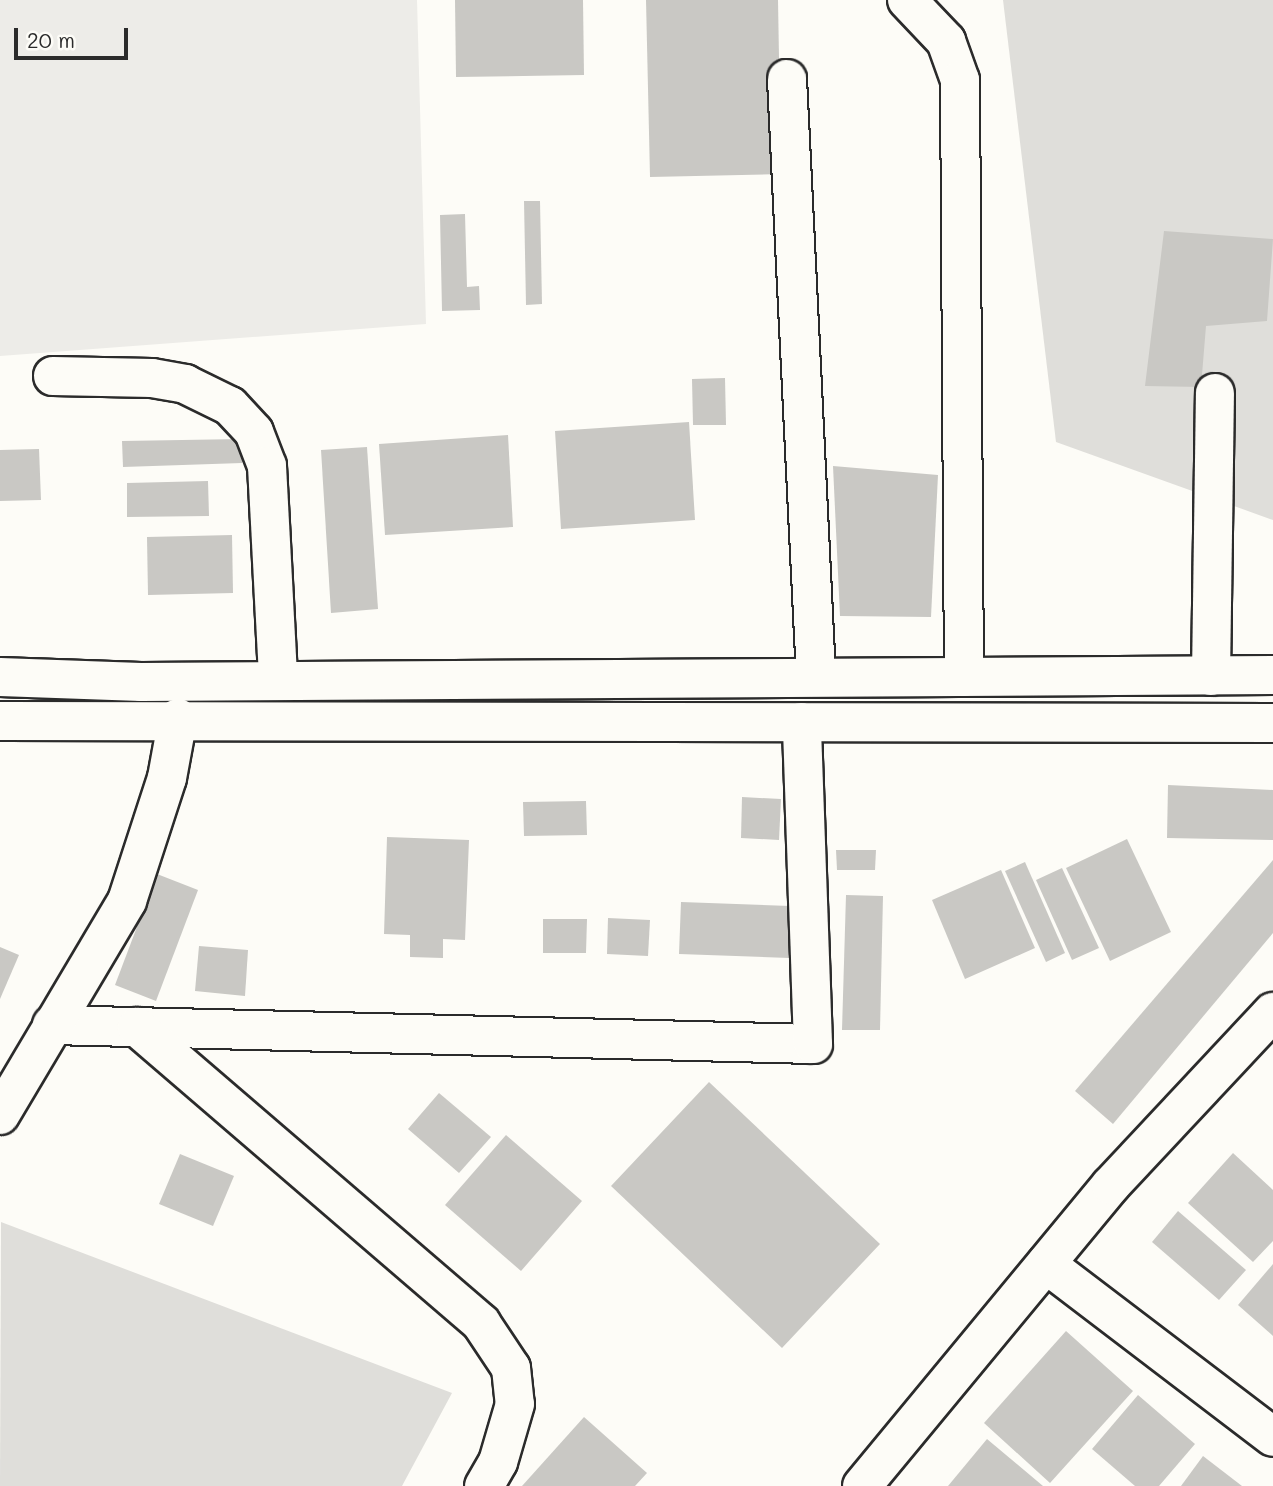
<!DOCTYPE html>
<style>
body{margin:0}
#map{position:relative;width:1273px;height:1486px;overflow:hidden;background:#fdfcf7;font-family:Mali,sans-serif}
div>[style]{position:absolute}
.built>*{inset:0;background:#edece8}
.green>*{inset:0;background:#dfdeda}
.building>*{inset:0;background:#c9c8c4}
.roads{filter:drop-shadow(2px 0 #2b2b2b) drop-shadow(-2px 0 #2b2b2b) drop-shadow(0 2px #2b2b2b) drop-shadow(0 -2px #2b2b2b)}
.minor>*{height:38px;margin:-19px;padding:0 19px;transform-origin:19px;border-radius:19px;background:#fdfcf7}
.major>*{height:38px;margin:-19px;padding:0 19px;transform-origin:19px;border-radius:19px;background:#fdfcf7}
span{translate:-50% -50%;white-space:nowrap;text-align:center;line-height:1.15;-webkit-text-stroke:5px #fdfcf7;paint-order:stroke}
.scale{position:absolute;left:14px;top:28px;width:114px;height:32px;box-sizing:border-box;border:4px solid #2b2b2b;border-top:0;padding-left:9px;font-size:21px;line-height:24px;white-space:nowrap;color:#2b2b2b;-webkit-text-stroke:5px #fdfcf7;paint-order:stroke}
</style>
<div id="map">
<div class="built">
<i style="clip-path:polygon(0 0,417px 0,426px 324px,0 356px)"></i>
</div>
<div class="green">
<i style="clip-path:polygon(1003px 0,1273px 0,1273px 520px,1056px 442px)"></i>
<i style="clip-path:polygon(1px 1222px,452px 1393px,402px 1486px,0 1486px)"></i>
</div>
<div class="building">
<i style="clip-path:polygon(455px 0,583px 0,584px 75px,456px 77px)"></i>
<i style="clip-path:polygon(646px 0,778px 0,781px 174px,650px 177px)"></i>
<i style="clip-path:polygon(524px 201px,540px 201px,542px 304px,526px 305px)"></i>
<i style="clip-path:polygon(465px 214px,467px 287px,479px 286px,480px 310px,442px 311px,440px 215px)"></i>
<i style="clip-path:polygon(1164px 231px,1273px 239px,1267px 321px,1206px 326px,1201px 387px,1145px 386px)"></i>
<i style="clip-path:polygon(725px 378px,726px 425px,693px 425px,692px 379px)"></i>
<i style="clip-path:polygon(689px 422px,695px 520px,561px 529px,555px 431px)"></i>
<i style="clip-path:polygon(508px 435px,513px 527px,385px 535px,379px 444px)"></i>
<i style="clip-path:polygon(242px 439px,242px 463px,123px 467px,122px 441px)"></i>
<i style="clip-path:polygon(367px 447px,378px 609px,331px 613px,321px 450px)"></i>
<i style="clip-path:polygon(39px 449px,41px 500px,0 501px,0 450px)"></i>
<i style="clip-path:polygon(833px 466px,938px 475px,931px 617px,840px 616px)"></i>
<i style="clip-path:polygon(208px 481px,209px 516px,127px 517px,127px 483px)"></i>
<i style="clip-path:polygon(232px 535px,233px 593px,148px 595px,147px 537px)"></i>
<i style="clip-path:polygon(1168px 785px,1273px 790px,1273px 840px,1167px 838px)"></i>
<i style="clip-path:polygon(742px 797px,781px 799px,779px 840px,741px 838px)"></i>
<i style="clip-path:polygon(586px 801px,587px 835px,524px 836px,523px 802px)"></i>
<i style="clip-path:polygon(387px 837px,469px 840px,465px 940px,443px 939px,443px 958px,410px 957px,410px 935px,384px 934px)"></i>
<i style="clip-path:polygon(1127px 839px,1171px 932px,1110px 961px,1066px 868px)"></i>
<i style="clip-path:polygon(836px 850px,876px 850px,875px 870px,837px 870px)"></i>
<i style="clip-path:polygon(1273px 860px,1273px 933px,1113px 1124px,1075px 1091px)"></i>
<i style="clip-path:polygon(1025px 862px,1065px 953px,1046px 962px,1005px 871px)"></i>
<i style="clip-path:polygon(1062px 868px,1099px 948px,1072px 960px,1036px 880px)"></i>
<i style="clip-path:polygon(1001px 870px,1035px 948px,965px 979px,932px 900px)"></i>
<i style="clip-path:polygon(157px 874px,198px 890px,156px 1001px,115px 985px)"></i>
<i style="clip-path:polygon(846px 895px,883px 896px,880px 1030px,842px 1030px)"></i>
<i style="clip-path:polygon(681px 902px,790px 906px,789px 958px,679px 954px)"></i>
<i style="clip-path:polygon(608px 918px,650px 920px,648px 956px,607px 954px)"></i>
<i style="clip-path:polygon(543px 919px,587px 919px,586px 953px,543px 953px)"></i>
<i style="clip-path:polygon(199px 946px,248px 950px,245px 996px,195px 991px)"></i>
<i style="clip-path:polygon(0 947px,19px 955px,0 999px)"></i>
<i style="clip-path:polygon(709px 1082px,880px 1244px,782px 1348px,611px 1186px)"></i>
<i style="clip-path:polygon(439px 1093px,491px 1137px,459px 1173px,408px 1129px)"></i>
<i style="clip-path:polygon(506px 1135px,582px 1201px,521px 1271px,445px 1205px)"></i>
<i style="clip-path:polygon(1233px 1153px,1273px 1190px,1273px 1241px,1253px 1262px,1188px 1203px)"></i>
<i style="clip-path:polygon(180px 1154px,234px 1176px,213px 1226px,159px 1204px)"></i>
<i style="clip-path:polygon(1178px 1211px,1246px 1270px,1219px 1300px,1152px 1242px)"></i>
<i style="clip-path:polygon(1273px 1264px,1273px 1336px,1238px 1305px)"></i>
<i style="clip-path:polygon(1066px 1331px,1133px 1391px,1050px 1483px,984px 1423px)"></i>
<i style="clip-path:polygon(1138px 1395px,1195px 1444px,1159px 1486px,1135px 1486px,1092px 1449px)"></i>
<i style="clip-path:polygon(584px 1417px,647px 1473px,635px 1486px,522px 1486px)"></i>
<i style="clip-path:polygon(987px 1439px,1043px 1486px,948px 1486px)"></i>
<i style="clip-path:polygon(1203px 1456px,1242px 1486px,1181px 1486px)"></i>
</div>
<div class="roads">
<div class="minor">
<i style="left:907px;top:0;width:57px;rotate:46.4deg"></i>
<i style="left:946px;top:41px;width:41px;rotate:70.3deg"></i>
<i style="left:960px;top:80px;width:597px;rotate:89.62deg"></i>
<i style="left:787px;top:79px;width:599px;rotate:87.22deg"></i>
<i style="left:53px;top:376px;width:99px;rotate:1.2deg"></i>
<i style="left:152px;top:378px;width:34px;rotate:10deg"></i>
<i style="left:185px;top:384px;width:50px;rotate:26.1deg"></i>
<i style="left:230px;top:406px;width:35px;rotate:47deg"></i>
<i style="left:254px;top:432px;width:36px;rotate:69deg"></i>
<i style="left:267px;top:466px;width:211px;rotate:87deg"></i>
<i style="left:1211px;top:676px;width:283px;rotate:-89.2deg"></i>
<i style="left:52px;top:1025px;width:761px;rotate:1.43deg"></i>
<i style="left:813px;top:1044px;width:322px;rotate:-92deg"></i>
<i style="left:137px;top:1027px;width:454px;rotate:40.7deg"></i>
<i style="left:481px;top:1323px;width:54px;rotate:56.3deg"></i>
<i style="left:511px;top:1368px;width:36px;rotate:84deg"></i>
<i style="left:515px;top:1404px;width:60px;rotate:106.3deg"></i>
<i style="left:498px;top:1462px;width:28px;rotate:120deg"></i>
<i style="left:0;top:1115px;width:249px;rotate:-59.3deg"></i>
<i style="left:127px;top:901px;width:129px;rotate:-72deg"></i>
<i style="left:167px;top:778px;width:61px;rotate:-79.6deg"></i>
<i style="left:1046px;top:1264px;width:285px;rotate:37.3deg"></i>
<i style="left:862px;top:1486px;width:391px;rotate:-50.4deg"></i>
<i style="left:1111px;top:1185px;width:237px;rotate:-46.9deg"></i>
</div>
<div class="major">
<i style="left:0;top:677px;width:141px;rotate:2deg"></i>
<i style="left:141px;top:682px;width:1132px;rotate:-0.35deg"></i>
<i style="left:0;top:721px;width:1273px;rotate:0.09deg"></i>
</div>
</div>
<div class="scale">20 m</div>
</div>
